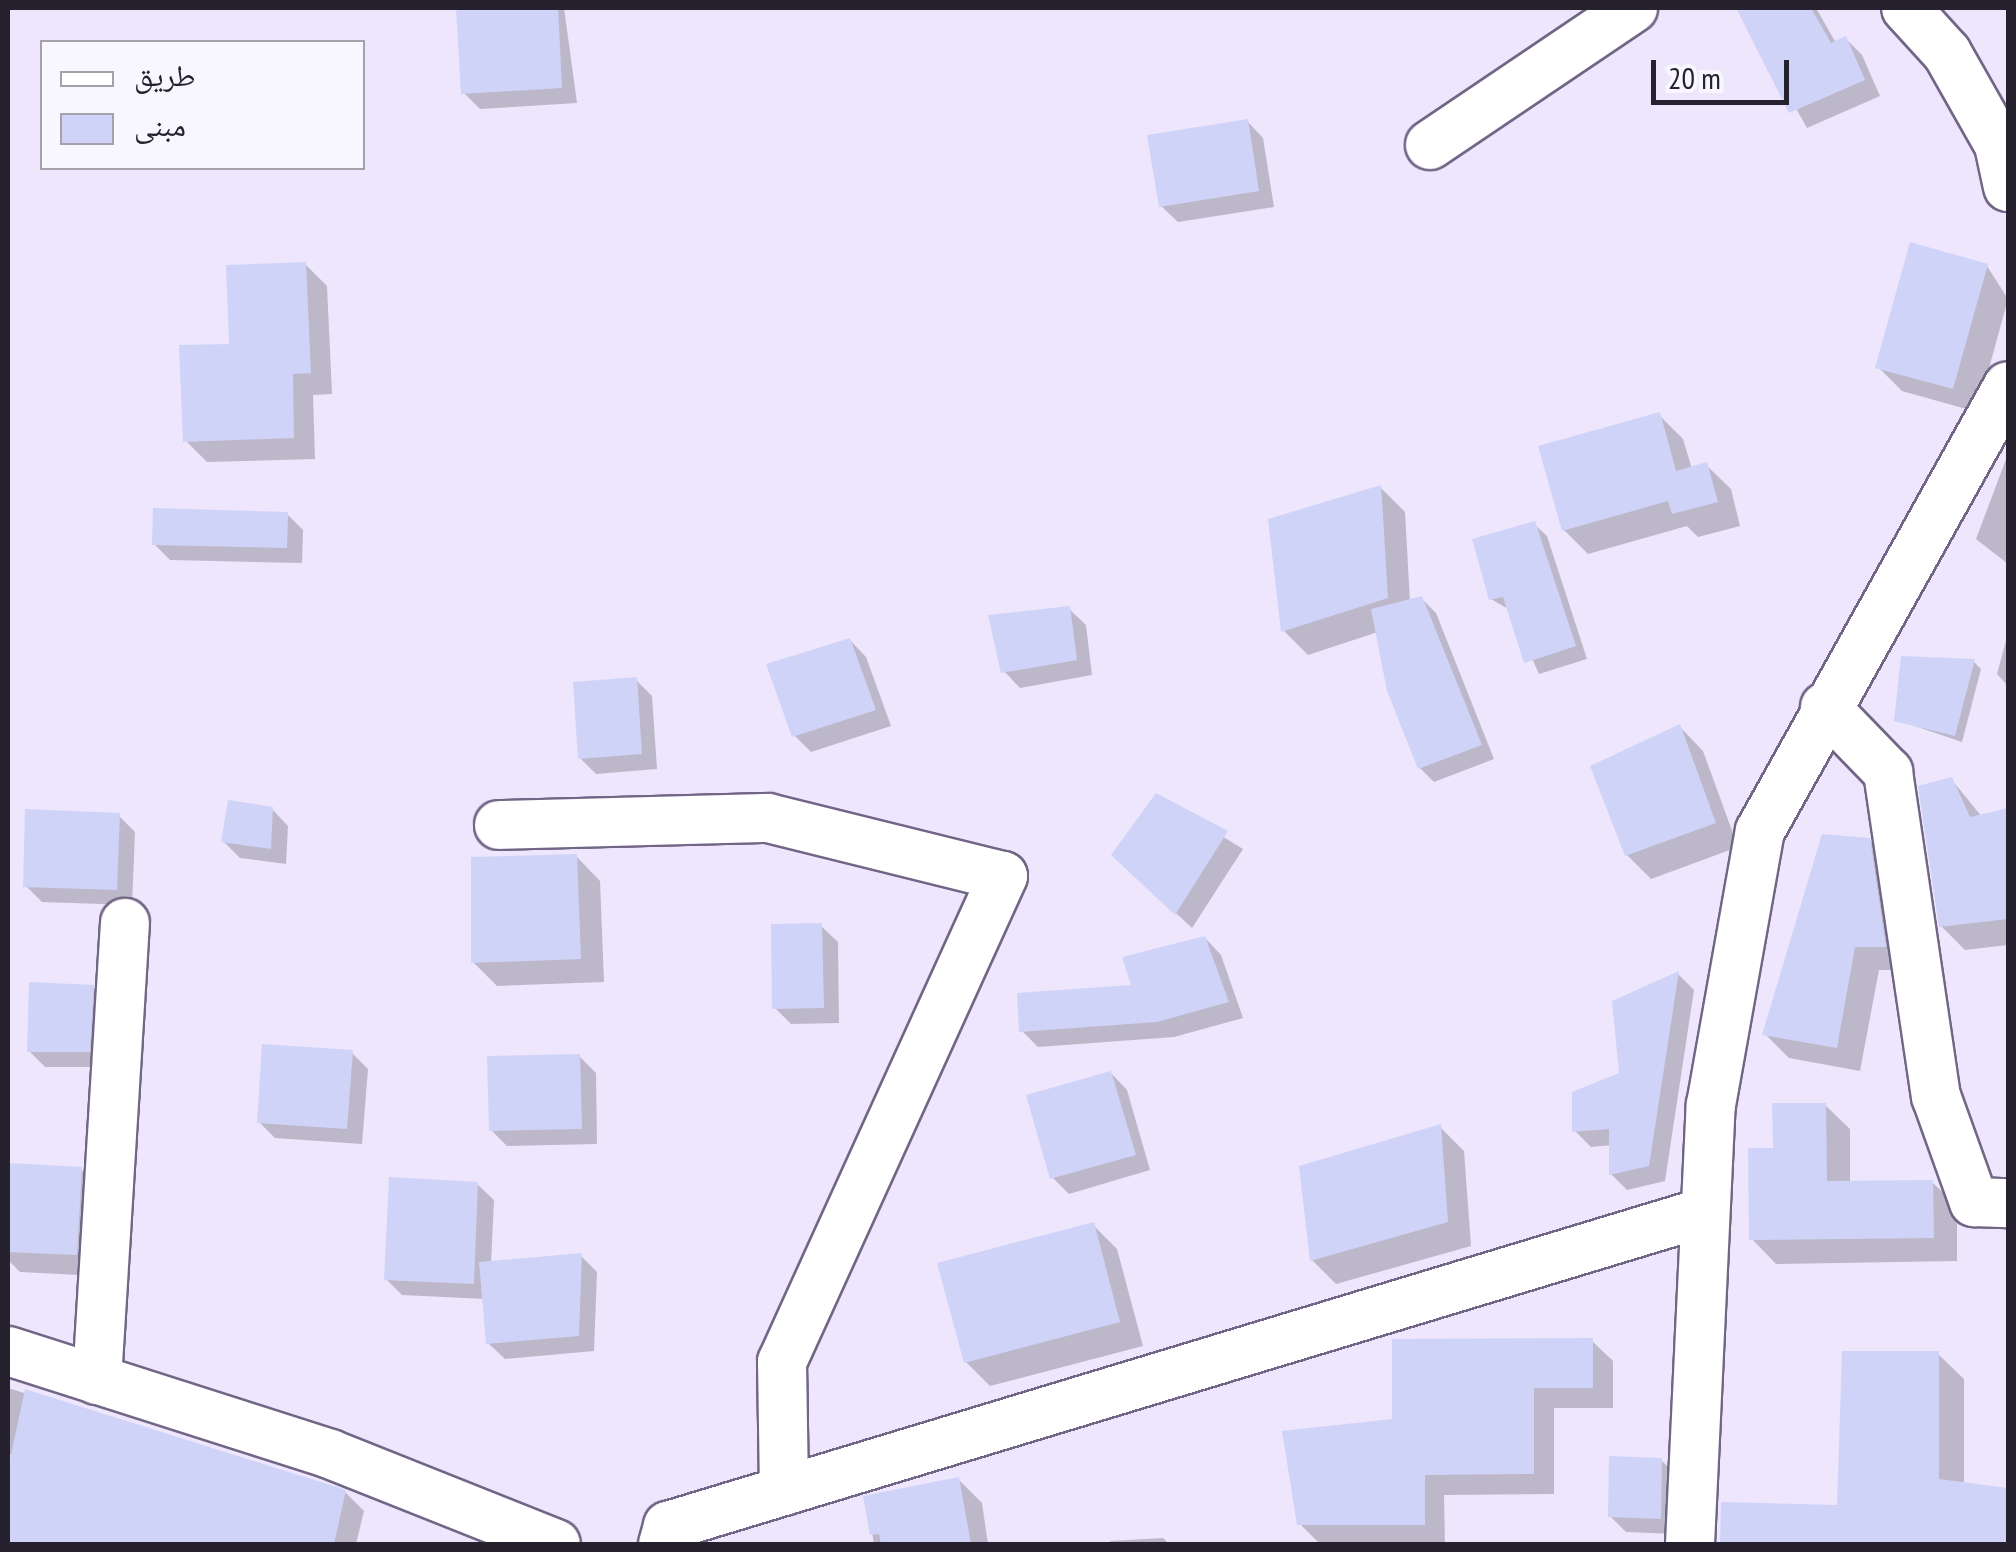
<!DOCTYPE html>
<meta charset="utf-8">
<style>
body{margin:0}
#map{position:relative;width:2016px;height:1552px;overflow:hidden;background:#ede6fc;font-family:"PT Sans Narrow","Noto Naskh Arabic",sans-serif}
div>[style]{position:absolute}
.shadow>*{inset:0;background:#0003}
.building>*{inset:0;background:#d0d3f8}
.roads{filter:drop-shadow(2px 0 #716686) drop-shadow(-2px 0 #716686) drop-shadow(0 2px #716686) drop-shadow(0 -2px #716686)}
.minor>*{height:48px;margin:-24px;padding:0 24px;transform-origin:24px;border-radius:24px;background:#fff}
span{translate:-50% -50%;white-space:nowrap;text-align:center;line-height:1.15;-webkit-text-stroke:10px #f8f6fe;paint-order:stroke}
.frame{position:absolute;inset:0;border:10px solid #25212e;pointer-events:none}
.legend{position:absolute;left:40px;top:40px;width:325px;height:130px;box-sizing:border-box;background:#f8f6fe;border:2px solid #a4a1ab;margin:0;padding:12px 18px;list-style:none;font-size:30px;color:#25212e}
.legend li{display:flex;align-items:center;gap:20px;height:50px}
.legend b{width:50px;border:2px solid #a4a1ab}
.scale{position:absolute;left:1651px;top:60px;width:138px;height:45px;box-sizing:border-box;border:5px solid #25212e;border-top:0;padding-left:12px;font-size:30px;line-height:35px;white-space:nowrap;color:#25212e;-webkit-text-stroke:8px #f8f6fe;paint-order:stroke}
</style>
<div id="map">
<div class="shadow">
<i style="clip-path:polygon(459px 8px,564px 8px,577px 103px,480px 109px,464px 93px)"></i>
<i style="clip-path:polygon(1739px 8px,1816px 8px,1836px 43px,1846px 39px,1862px 55px,1880px 96px,1807px 128px)"></i>
<i style="clip-path:polygon(1247px 121px,1263px 138px,1274px 207px,1178px 222px,1161px 206px)"></i>
<i style="clip-path:polygon(305px 264px,327px 286px,332px 394px,313px 395px,315px 459px,207px 462px,185px 440px,232px 346px)"></i>
<i style="clip-path:polygon(1987px 266px,2008px 299px,1977px 412px,1902px 391px,1878px 367px)"></i>
<i style="clip-path:polygon(1659px 415px,1683px 439px,1692px 469px,1706px 465px,1731px 489px,1740px 526px,1698px 537px,1687px 526px,1588px 554px,1564px 530px)"></i>
<i style="clip-path:polygon(2008px 454px,2008px 564px,1976px 539px)"></i>
<i style="clip-path:polygon(1381px 488px,1405px 512px,1410px 602px,1422px 599px,1436px 613px,1494px 759px,1434px 782px,1420px 768px,1378px 632px,1308px 655px,1284px 631px,1270px 521px)"></i>
<i style="clip-path:polygon(287px 514px,303px 530px,302px 563px,170px 560px,154px 544px)"></i>
<i style="clip-path:polygon(1534px 524px,1547px 536px,1587px 659px,1539px 674px,1510px 610px,1491px 599px)"></i>
<i style="clip-path:polygon(1069px 609px,1086px 625px,1092px 675px,1020px 688px,1004px 671px)"></i>
<i style="clip-path:polygon(2008px 633px,2008px 686px,1997px 674px)"></i>
<i style="clip-path:polygon(850px 640px,866px 657px,891px 726px,811px 752px,794px 735px)"></i>
<i style="clip-path:polygon(1974px 662px,1981px 669px,1962px 742px,1897px 720px)"></i>
<i style="clip-path:polygon(636px 680px,652px 696px,657px 769px,596px 774px,580px 758px)"></i>
<i style="clip-path:polygon(1680px 727px,1703px 751px,1738px 847px,1651px 879px,1627px 855px)"></i>
<i style="clip-path:polygon(1952px 780px,1982px 817px,2008px 810px,2008px 945px,1965px 950px,1941px 926px)"></i>
<i style="clip-path:polygon(1157px 796px,1243px 849px,1192px 928px,1131px 871px)"></i>
<i style="clip-path:polygon(272px 809px,288px 826px,286px 864px,240px 858px,224px 842px)"></i>
<i style="clip-path:polygon(118px 815px,135px 832px,132px 905px,42px 902px,26px 886px)"></i>
<i style="clip-path:polygon(1869px 840px,1893px 864px,1909px 970px,1879px 970px,1860px 1071px,1789px 1058px,1765px 1034px)"></i>
<i style="clip-path:polygon(576px 856px,600px 881px,604px 982px,497px 986px,473px 962px)"></i>
<i style="clip-path:polygon(821px 926px,838px 942px,839px 1023px,791px 1024px,775px 1008px)"></i>
<i style="clip-path:polygon(1205px 938px,1221px 955px,1243px 1018px,1174px 1037px,1038px 1047px,1022px 1031px,1134px 987px)"></i>
<i style="clip-path:polygon(1678px 974px,1694px 990px,1665px 1181px,1627px 1190px,1611px 1174px,1612px 1145px,1591px 1147px,1575px 1131px,1622px 1075px)"></i>
<i style="clip-path:polygon(93px 987px,109px 1004px,105px 1067px,45px 1067px,29px 1051px)"></i>
<i style="clip-path:polygon(352px 1053px,368px 1069px,362px 1144px,275px 1138px,259px 1122px)"></i>
<i style="clip-path:polygon(579px 1056px,596px 1073px,597px 1144px,507px 1146px,491px 1130px)"></i>
<i style="clip-path:polygon(1111px 1073px,1127px 1090px,1150px 1170px,1069px 1194px,1053px 1178px)"></i>
<i style="clip-path:polygon(1825px 1105px,1850px 1129px,1850px 1183px,1932px 1182px,1957px 1206px,1957px 1261px,1776px 1264px,1752px 1239px,1775px 1150px)"></i>
<i style="clip-path:polygon(1440px 1127px,1464px 1151px,1471px 1246px,1336px 1284px,1312px 1260px)"></i>
<i style="clip-path:polygon(8px 1166px,81px 1170px,104px 1192px,98px 1276px,20px 1272px,8px 1260px)"></i>
<i style="clip-path:polygon(477px 1184px,494px 1200px,491px 1264px,581px 1256px,597px 1272px,594px 1351px,505px 1359px,488px 1343px,485px 1299px,402px 1295px,386px 1279px)"></i>
<i style="clip-path:polygon(1093px 1225px,1117px 1249px,1143px 1346px,990px 1386px,966px 1362px)"></i>
<i style="clip-path:polygon(1592px 1341px,1613px 1361px,1613px 1408px,1554px 1408px,1554px 1494px,1444px 1495px,1445px 1544px,1320px 1544px,1300px 1524px,1395px 1421px)"></i>
<i style="clip-path:polygon(1938px 1354px,1964px 1379px,1964px 1485px,2008px 1490px,2008px 1544px,1722px 1544px,1723px 1505px,1839px 1508px)"></i>
<i style="clip-path:polygon(8px 1388px,345px 1492px,364px 1511px,356px 1544px,8px 1544px,8px 1507px,179px 1529px,185px 1496px,8px 1454px)"></i>
<i style="clip-path:polygon(1661px 1460px,1678px 1477px,1676px 1534px,1626px 1532px,1610px 1516px)"></i>
<i style="clip-path:polygon(959px 1480px,982px 1503px,988px 1544px,874px 1544px,866px 1498px)"></i>
<i style="clip-path:polygon(1163px 1538px,1169px 1544px,1111px 1544px,1110px 1541px)"></i>
</div>
<div class="building">
<i style="clip-path:polygon(456px 8px,558px 8px,562px 88px,461px 94px)"></i>
<i style="clip-path:polygon(1736px 8px,1811px 8px,1831px 43px,1846px 36px,1865px 80px,1789px 113px)"></i>
<i style="clip-path:polygon(1248px 119px,1259px 191px,1159px 207px,1147px 135px)"></i>
<i style="clip-path:polygon(1910px 242px,1988px 264px,1953px 389px,1875px 368px)"></i>
<i style="clip-path:polygon(306px 262px,311px 373px,293px 374px,294px 438px,183px 442px,179px 345px,229px 344px,226px 265px)"></i>
<i style="clip-path:polygon(1660px 412px,1676px 471px,1707px 462px,1718px 502px,1672px 514px,1668px 501px,1562px 531px,1538px 446px)"></i>
<i style="clip-path:polygon(1381px 485px,1388px 598px,1281px 632px,1268px 519px)"></i>
<i style="clip-path:polygon(153px 508px,288px 512px,287px 548px,152px 545px)"></i>
<i style="clip-path:polygon(1535px 521px,1576px 646px,1524px 663px,1503px 597px,1489px 600px,1472px 539px)"></i>
<i style="clip-path:polygon(1422px 596px,1482px 745px,1418px 769px,1387px 691px,1371px 609px)"></i>
<i style="clip-path:polygon(1070px 606px,1077px 660px,1001px 673px,988px 615px)"></i>
<i style="clip-path:polygon(850px 638px,876px 710px,792px 737px,766px 664px)"></i>
<i style="clip-path:polygon(1901px 656px,1975px 659px,1955px 736px,1894px 721px)"></i>
<i style="clip-path:polygon(637px 677px,642px 754px,578px 759px,573px 682px)"></i>
<i style="clip-path:polygon(1680px 724px,1716px 823px,1625px 856px,1590px 766px)"></i>
<i style="clip-path:polygon(1952px 777px,1970px 817px,2008px 808px,2008px 919px,1939px 927px,1918px 786px)"></i>
<i style="clip-path:polygon(1156px 793px,1228px 831px,1175px 915px,1111px 855px)"></i>
<i style="clip-path:polygon(228px 800px,273px 807px,271px 849px,221px 842px)"></i>
<i style="clip-path:polygon(25px 809px,120px 813px,117px 890px,23px 887px)"></i>
<i style="clip-path:polygon(1822px 834px,1870px 838px,1886px 947px,1855px 947px,1837px 1048px,1762px 1035px)"></i>
<i style="clip-path:polygon(577px 854px,581px 959px,471px 963px,471px 857px)"></i>
<i style="clip-path:polygon(822px 923px,824px 1008px,772px 1009px,771px 924px)"></i>
<i style="clip-path:polygon(1205px 936px,1229px 1002px,1157px 1022px,1019px 1032px,1017px 993px,1131px 985px,1122px 957px)"></i>
<i style="clip-path:polygon(1679px 971px,1649px 1166px,1609px 1175px,1609px 1129px,1572px 1132px,1572px 1092px,1619px 1073px,1612px 1001px)"></i>
<i style="clip-path:polygon(29px 982px,94px 985px,90px 1052px,27px 1052px)"></i>
<i style="clip-path:polygon(262px 1044px,353px 1050px,347px 1129px,257px 1123px)"></i>
<i style="clip-path:polygon(580px 1054px,582px 1129px,489px 1131px,487px 1056px)"></i>
<i style="clip-path:polygon(1111px 1071px,1136px 1155px,1050px 1179px,1026px 1095px)"></i>
<i style="clip-path:polygon(1772px 1103px,1826px 1103px,1827px 1181px,1933px 1180px,1934px 1238px,1749px 1240px,1748px 1148px,1773px 1148px)"></i>
<i style="clip-path:polygon(1441px 1124px,1448px 1222px,1310px 1261px,1299px 1166px)"></i>
<i style="clip-path:polygon(8px 1163px,82px 1167px,77px 1255px,8px 1252px)"></i>
<i style="clip-path:polygon(389px 1177px,478px 1182px,474px 1284px,384px 1280px)"></i>
<i style="clip-path:polygon(1094px 1222px,1120px 1322px,964px 1363px,937px 1263px)"></i>
<i style="clip-path:polygon(582px 1253px,579px 1336px,486px 1344px,479px 1262px)"></i>
<i style="clip-path:polygon(1593px 1338px,1593px 1388px,1534px 1388px,1534px 1474px,1425px 1475px,1425px 1525px,1297px 1525px,1282px 1431px,1392px 1419px,1392px 1339px)"></i>
<i style="clip-path:polygon(1842px 1351px,1939px 1351px,1939px 1479px,2008px 1488px,2008px 1544px,1720px 1544px,1721px 1502px,1837px 1505px)"></i>
<i style="clip-path:polygon(25px 1389px,346px 1490px,334px 1544px,8px 1544px,8px 1469px)"></i>
<i style="clip-path:polygon(1609px 1456px,1662px 1458px,1661px 1519px,1608px 1517px)"></i>
<i style="clip-path:polygon(959px 1477px,971px 1544px,881px 1544px,879px 1534px,870px 1535px,863px 1496px)"></i>
</div>
<div class="roads">
<div class="minor">
<i style="left:1906px;top:8px;width:61px;rotate:47.7deg"></i>
<i style="left:1947px;top:53px;width:106px;rotate:60.5deg"></i>
<i style="left:1999px;top:145px;width:43px;rotate:77.9deg"></i>
<i style="left:1430px;top:145px;width:245px;rotate:-34deg"></i>
<i style="left:1825px;top:707px;width:91px;rotate:45.9deg"></i>
<i style="left:1888px;top:772px;width:328px;rotate:81.6deg"></i>
<i style="left:1936px;top:1096px;width:113px;rotate:70.3deg"></i>
<i style="left:1974px;top:1202px;width:34px;rotate:2deg"></i>
<i style="left:499px;top:825px;width:269px;rotate:-1.5deg"></i>
<i style="left:768px;top:818px;width:242px;rotate:13.9deg"></i>
<i style="left:1003px;top:876px;width:534px;rotate:114.45deg"></i>
<i style="left:782px;top:1362px;width:129px;rotate:89.1deg"></i>
<i style="left:8px;top:1351px;width:338px;rotate:17.7deg"></i>
<i style="left:330px;top:1454px;width:243px;rotate:21.7deg"></i>
<i style="left:97px;top:1380px;width:458px;rotate:-86.5deg"></i>
<i style="left:663px;top:1544px;width:19px;rotate:-74deg"></i>
<i style="left:668px;top:1526px;width:1083px;rotate:-16.85deg"></i>
<i style="left:1690px;top:1544px;width:440px;rotate:-87.3deg"></i>
<i style="left:1711px;top:1105px;width:278px;rotate:-79.9deg"></i>
<i style="left:1760px;top:831px;width:509px;rotate:-60.87deg"></i>
</div>
</div>
<div class="frame"></div>
<ul class="legend">
<li><b style="height:12px;background:#fff"></b>طريق</li>
<li><b style="height:28px;background:#d0d3f8"></b>مبنى</li>
</ul>
<div class="scale">20 m</div>
</div>
